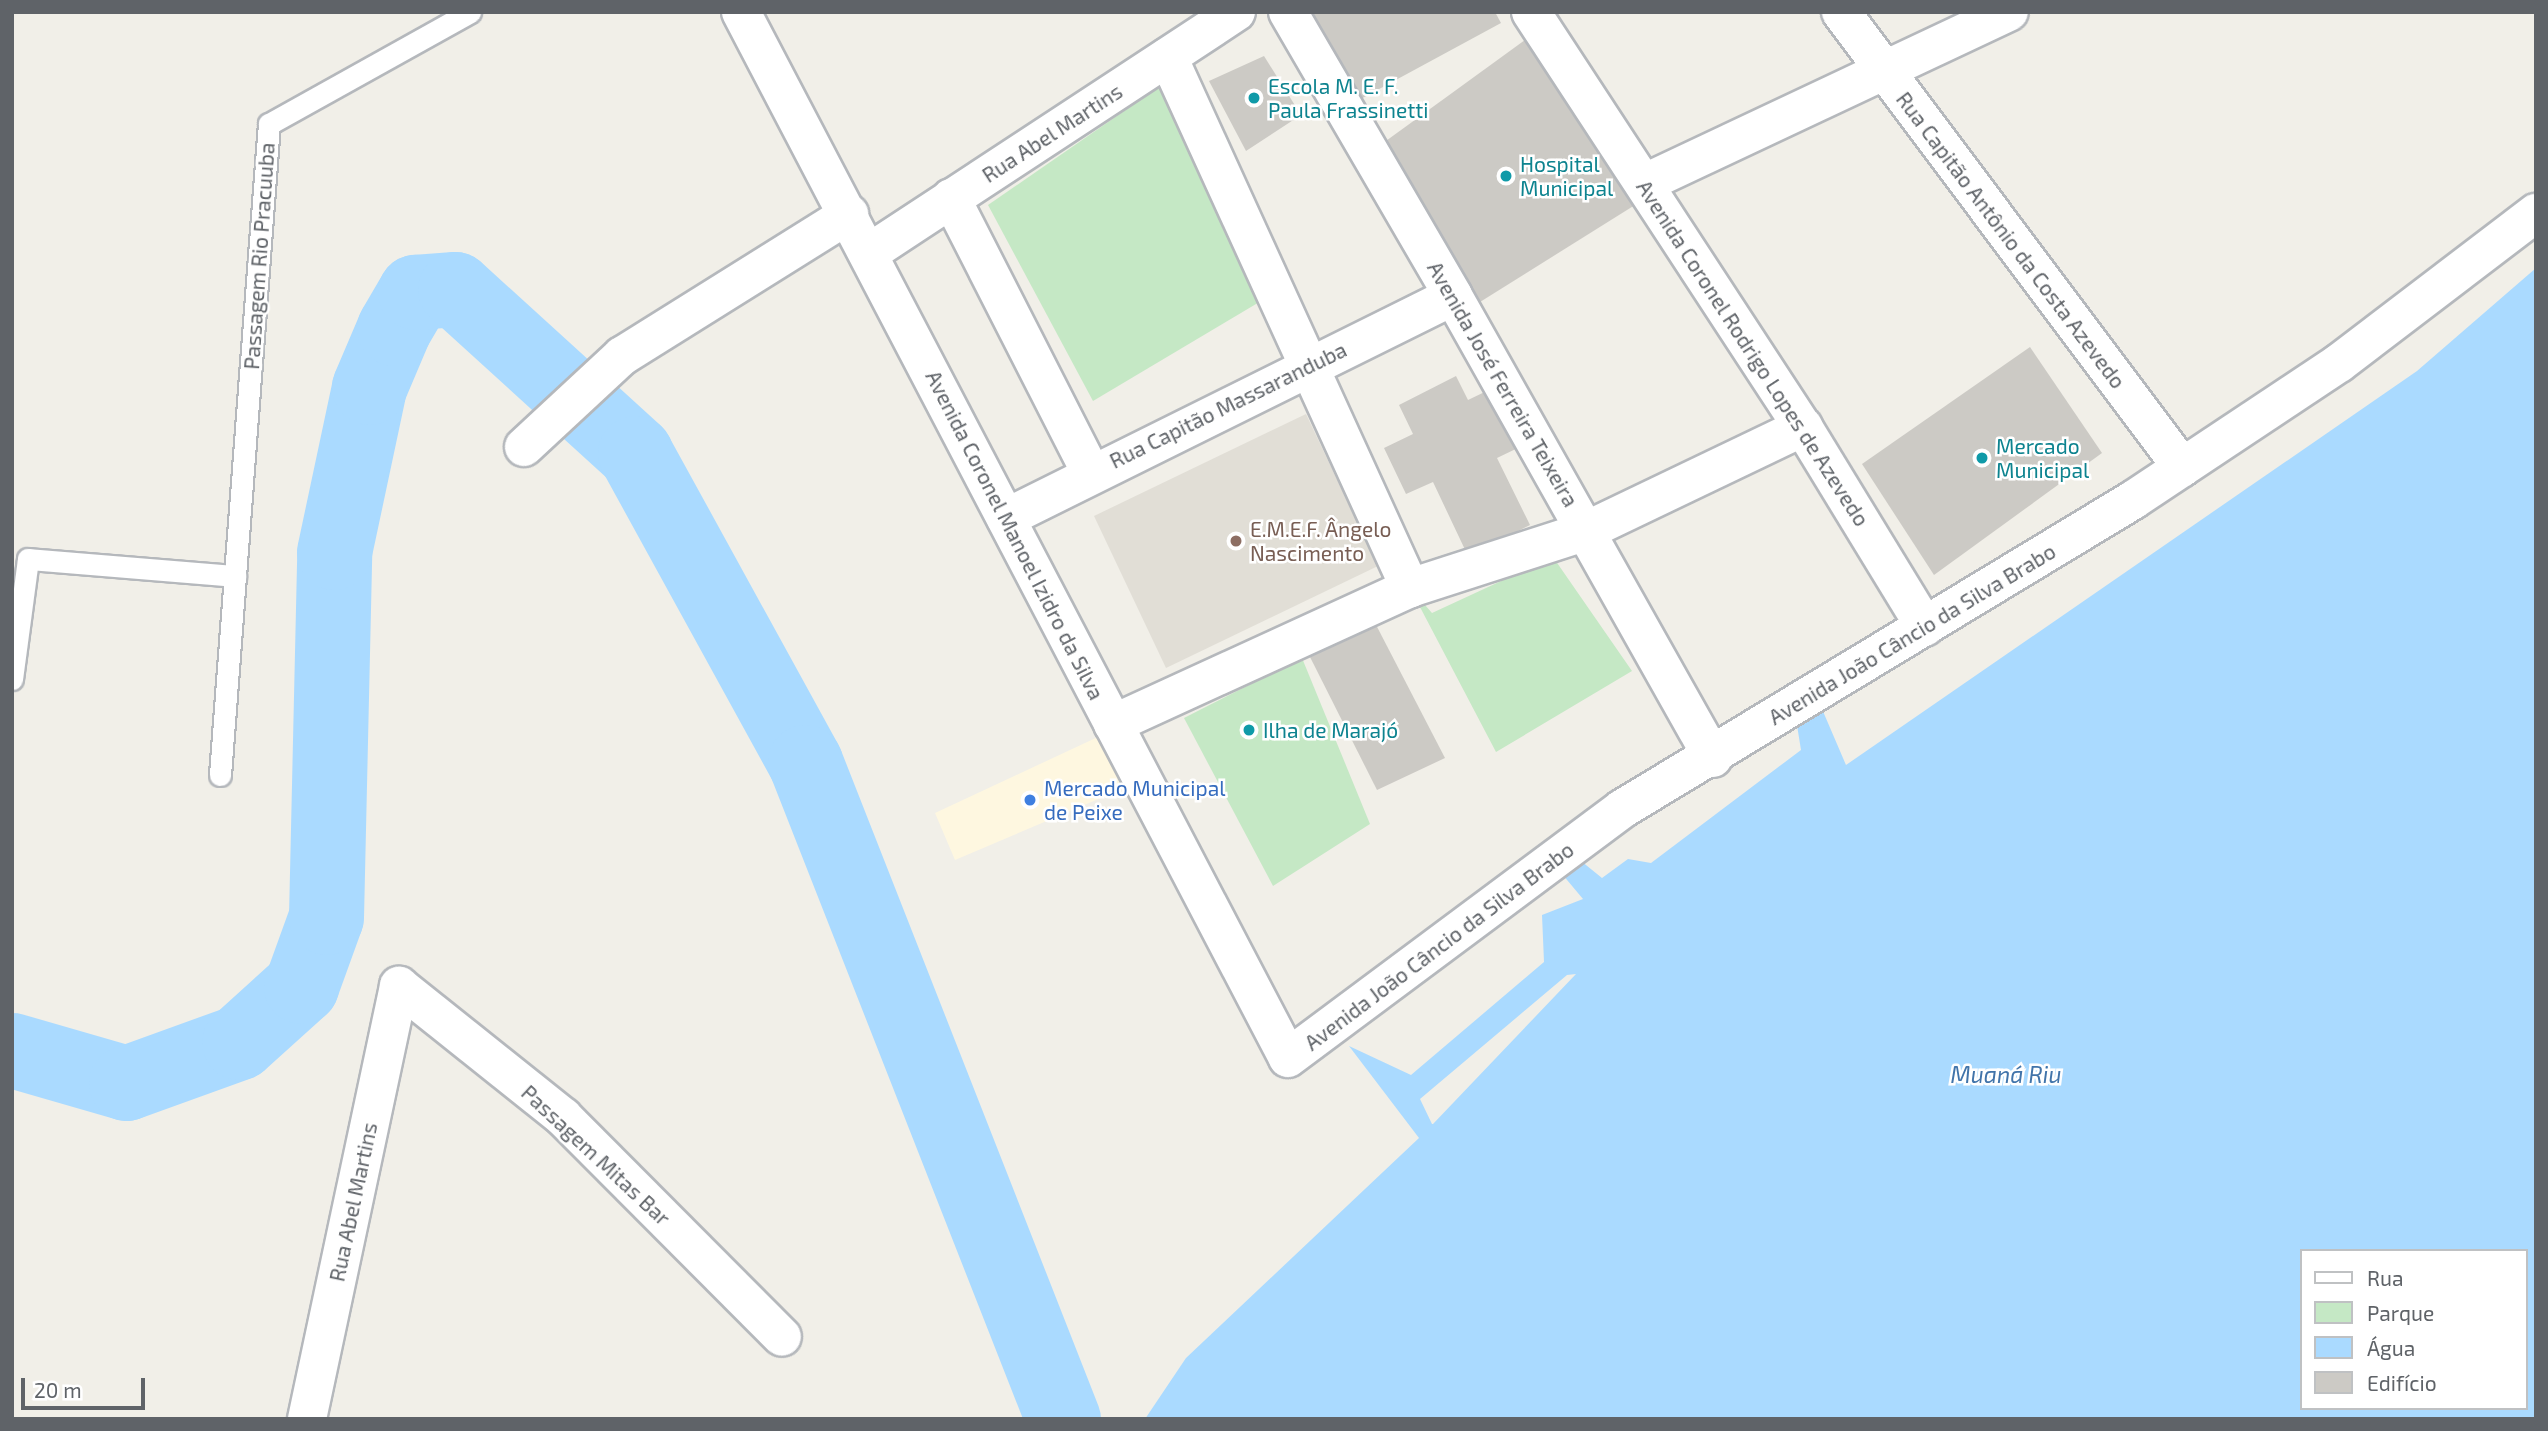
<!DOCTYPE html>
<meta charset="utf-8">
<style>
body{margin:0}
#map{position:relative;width:2548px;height:1431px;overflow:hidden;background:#f1efe8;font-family:"Exo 2",sans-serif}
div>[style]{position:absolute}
.commercial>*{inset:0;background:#fef7e0}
.education>*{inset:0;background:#e1ded6}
.green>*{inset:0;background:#c5e8c5}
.water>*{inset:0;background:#aadaff}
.river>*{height:75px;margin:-37.5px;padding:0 37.5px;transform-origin:37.5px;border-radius:37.5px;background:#aadaff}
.building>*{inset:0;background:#cccac5}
.roads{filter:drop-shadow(2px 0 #b5b8bc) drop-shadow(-2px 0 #b5b8bc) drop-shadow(0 2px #b5b8bc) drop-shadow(0 -2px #b5b8bc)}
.lane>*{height:21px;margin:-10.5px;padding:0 10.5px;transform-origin:10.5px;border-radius:10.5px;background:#fff}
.street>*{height:38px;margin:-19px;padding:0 19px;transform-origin:19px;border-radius:19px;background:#fff}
.secondary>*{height:38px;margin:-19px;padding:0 19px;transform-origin:19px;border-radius:19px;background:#fff}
.dots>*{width:19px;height:19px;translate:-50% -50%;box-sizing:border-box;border:4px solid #fff;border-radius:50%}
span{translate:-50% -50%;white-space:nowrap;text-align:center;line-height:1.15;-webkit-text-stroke:5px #fff;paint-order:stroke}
.culture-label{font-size:21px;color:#0d838f}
.left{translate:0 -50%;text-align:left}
.street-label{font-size:21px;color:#5f6368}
.education-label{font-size:21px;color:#785e54}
.shop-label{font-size:21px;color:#366cbe}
.water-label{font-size:23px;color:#4174aa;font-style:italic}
.frame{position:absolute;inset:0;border:14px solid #5f6368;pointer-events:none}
.legend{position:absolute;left:2300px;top:1249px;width:228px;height:161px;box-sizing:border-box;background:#fff;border:2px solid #bfc1c3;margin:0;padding:9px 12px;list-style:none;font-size:21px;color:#5f6368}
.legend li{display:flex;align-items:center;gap:14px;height:35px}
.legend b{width:35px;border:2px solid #bfc1c3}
.scale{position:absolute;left:21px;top:1378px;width:124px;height:32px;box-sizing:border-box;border:4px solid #5f6368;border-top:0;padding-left:9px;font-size:21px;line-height:24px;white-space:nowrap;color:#5f6368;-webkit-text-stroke:5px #fff;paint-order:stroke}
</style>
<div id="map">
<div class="commercial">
<i style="clip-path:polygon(1100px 736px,1129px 786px,955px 860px,935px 813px)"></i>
</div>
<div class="education">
<i style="clip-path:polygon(1306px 414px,1378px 566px,1166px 668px,1094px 516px)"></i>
</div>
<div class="green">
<i style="clip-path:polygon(1166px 82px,1278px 291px,1093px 401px,988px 205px)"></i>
<i style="clip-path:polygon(1553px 557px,1632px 671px,1496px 752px,1410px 588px,1432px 613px)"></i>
<i style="clip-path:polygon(1302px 658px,1370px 824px,1273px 886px,1184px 718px)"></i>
</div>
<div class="water">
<i style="clip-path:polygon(evenodd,2536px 268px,2536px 1419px,1145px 1419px,1186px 1358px,1419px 1138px,1349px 1046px,1411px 1075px,1544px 962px,1542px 915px,1583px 899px,1557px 868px,1581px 861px,1602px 878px,1628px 859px,1651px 863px,1801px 750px,1795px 713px,1819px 702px,1846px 765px,2417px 371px,2536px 268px,1576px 974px,1433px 1124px,1432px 1124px,1420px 1099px,1567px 975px,1576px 974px,2536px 268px,2301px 1251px,2525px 1251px,2525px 1408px,2301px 1408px,2301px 1251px)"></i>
</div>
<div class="river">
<i style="left:12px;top:1050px;width:119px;rotate:16.1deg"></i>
<i style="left:126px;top:1083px;width:120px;rotate:-19.9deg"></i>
<i style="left:239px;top:1042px;width:84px;rotate:-42.1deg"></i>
<i style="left:301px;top:986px;width:73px;rotate:-70.1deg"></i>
<i style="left:326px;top:917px;width:365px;rotate:-88.7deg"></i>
<i style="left:334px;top:552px;width:169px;rotate:-78deg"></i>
<i style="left:369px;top:387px;width:64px;rotate:-67deg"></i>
<i style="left:394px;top:328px;width:42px;rotate:-59.7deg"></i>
<i style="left:415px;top:292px;width:40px;rotate:-4.3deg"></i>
<i style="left:455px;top:289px;width:244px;rotate:42.3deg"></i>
<i style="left:635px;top:453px;width:353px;rotate:61.2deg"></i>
<i style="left:805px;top:762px;width:706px;rotate:68.56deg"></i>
</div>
<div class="building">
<i style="clip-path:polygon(1310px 12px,1495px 12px,1501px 23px,1357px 101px)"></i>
<i style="clip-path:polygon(1532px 35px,1635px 205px,1472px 307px,1379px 146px)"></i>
<i style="clip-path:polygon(1264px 56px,1301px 115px,1246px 151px,1209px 81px)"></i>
<i style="clip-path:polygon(2030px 347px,2102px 453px,1934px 575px,1862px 464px)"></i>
<i style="clip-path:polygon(1456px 376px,1468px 400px,1495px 387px,1524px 445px,1497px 458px,1530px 525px,1468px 556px,1433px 482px,1406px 494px,1384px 448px,1413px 434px,1399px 405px)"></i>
<i style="clip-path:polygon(1374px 621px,1445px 758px,1377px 790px,1309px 655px)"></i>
</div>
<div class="roads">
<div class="lane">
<i style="left:12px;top:679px;width:121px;rotate:-82.4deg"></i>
<i style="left:28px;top:559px;width:208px;rotate:4.7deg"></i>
<i style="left:220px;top:775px;width:653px;rotate:-85.7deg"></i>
<i style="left:269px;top:124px;width:230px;rotate:-29.1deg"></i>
</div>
<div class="street">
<i style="left:741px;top:12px;width:1180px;rotate:62.39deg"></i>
<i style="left:1168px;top:57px;width:584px;rotate:65.5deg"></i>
<i style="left:1645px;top:183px;width:402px;rotate:-25.2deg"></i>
<i style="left:951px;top:198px;width:309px;rotate:63deg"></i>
<i style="left:869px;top:253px;width:439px;rotate:-33.3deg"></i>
<i style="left:524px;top:447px;width:134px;rotate:-42.9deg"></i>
<i style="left:622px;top:356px;width:268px;rotate:-32deg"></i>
<i style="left:1006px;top:518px;width:499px;rotate:-26.4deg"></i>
<i style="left:1113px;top:724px;width:327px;rotate:-24.6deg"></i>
<i style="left:1410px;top:588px;width:185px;rotate:-17.9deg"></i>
<i style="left:1586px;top:531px;width:241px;rotate:-25.6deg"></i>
<i style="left:1288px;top:1058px;width:417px;rotate:-36.7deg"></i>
<i style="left:1622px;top:809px;width:597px;rotate:-31.16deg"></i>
<i style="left:2133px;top:500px;width:247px;rotate:-33.6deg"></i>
<i style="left:2339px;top:363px;width:248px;rotate:-37.3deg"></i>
<i style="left:307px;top:1419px;width:443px;rotate:-78deg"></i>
<i style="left:399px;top:986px;width:210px;rotate:38.6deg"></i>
<i style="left:563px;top:1117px;width:310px;rotate:45.1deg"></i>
</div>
<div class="secondary">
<i style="left:1288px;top:12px;width:328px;rotate:59.8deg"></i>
<i style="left:1453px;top:296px;width:530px;rotate:60.63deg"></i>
<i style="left:1531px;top:12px;width:496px;rotate:56.8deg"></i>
<i style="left:1803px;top:427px;width:234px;rotate:58.6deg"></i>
<i style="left:1841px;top:12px;width:569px;rotate:53.15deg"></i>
</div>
</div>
<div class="dots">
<i style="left:1254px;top:98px;background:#0f9aa8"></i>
<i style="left:1506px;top:176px;background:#0f9aa8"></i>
<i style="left:1982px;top:458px;background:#0f9aa8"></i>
<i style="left:1236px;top:541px;background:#8d6e63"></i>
<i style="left:1249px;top:730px;background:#0f9aa8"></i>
<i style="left:1030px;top:800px;background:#3f7fe0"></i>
</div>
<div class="culture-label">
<span class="left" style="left:1268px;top:98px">Escola M. E. F.<br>Paula Frassinetti</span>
<span class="left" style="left:1520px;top:176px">Hospital<br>Municipal</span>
<span class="left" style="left:1996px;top:458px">Mercado<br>Municipal</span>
<span class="left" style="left:1263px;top:730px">Ilha de Marajó</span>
</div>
<div class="street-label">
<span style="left:1052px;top:133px;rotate:-33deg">Rua Abel Martins</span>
<span style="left:2011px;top:240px;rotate:53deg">Rua Capitão Antônio da Costa Azevedo</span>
<span style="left:259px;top:256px;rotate:-86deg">Passagem Rio Pracuuba</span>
<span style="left:1753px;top:353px;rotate:57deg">Avenida Coronel Rodrigo Lopes de Azevedo</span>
<span style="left:1503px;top:384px;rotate:60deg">Avenida José Ferreira Teixeira</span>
<span style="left:1228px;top:405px;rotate:-26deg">Rua Capitão Massaranduba</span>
<span style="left:1015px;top:535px;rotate:63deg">Avenida Coronel Manoel Izidro da Silva</span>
<span style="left:1912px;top:634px;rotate:-31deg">Avenida João Câncio da Silva Brabo</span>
<span style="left:1439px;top:946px;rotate:-37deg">Avenida João Câncio da Silva Brabo</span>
<span style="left:596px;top:1155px;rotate:43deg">Passagem Mitas Bar</span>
<span style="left:353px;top:1202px;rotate:-78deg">Rua Abel Martins</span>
</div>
<div class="education-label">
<span class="left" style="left:1250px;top:541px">E.M.E.F. Ângelo<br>Nascimento</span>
</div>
<div class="shop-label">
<span class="left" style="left:1044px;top:800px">Mercado Municipal<br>de Peixe</span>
</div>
<div class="water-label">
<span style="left:2006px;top:1074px">Muaná Riu</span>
</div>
<div class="frame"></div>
<ul class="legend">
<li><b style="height:9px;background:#fff"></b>Rua</li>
<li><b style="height:19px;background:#c5e8c5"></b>Parque</li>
<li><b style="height:19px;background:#aadaff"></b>Água</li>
<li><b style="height:19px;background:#cccac5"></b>Edifício</li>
</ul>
<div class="scale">20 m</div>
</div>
